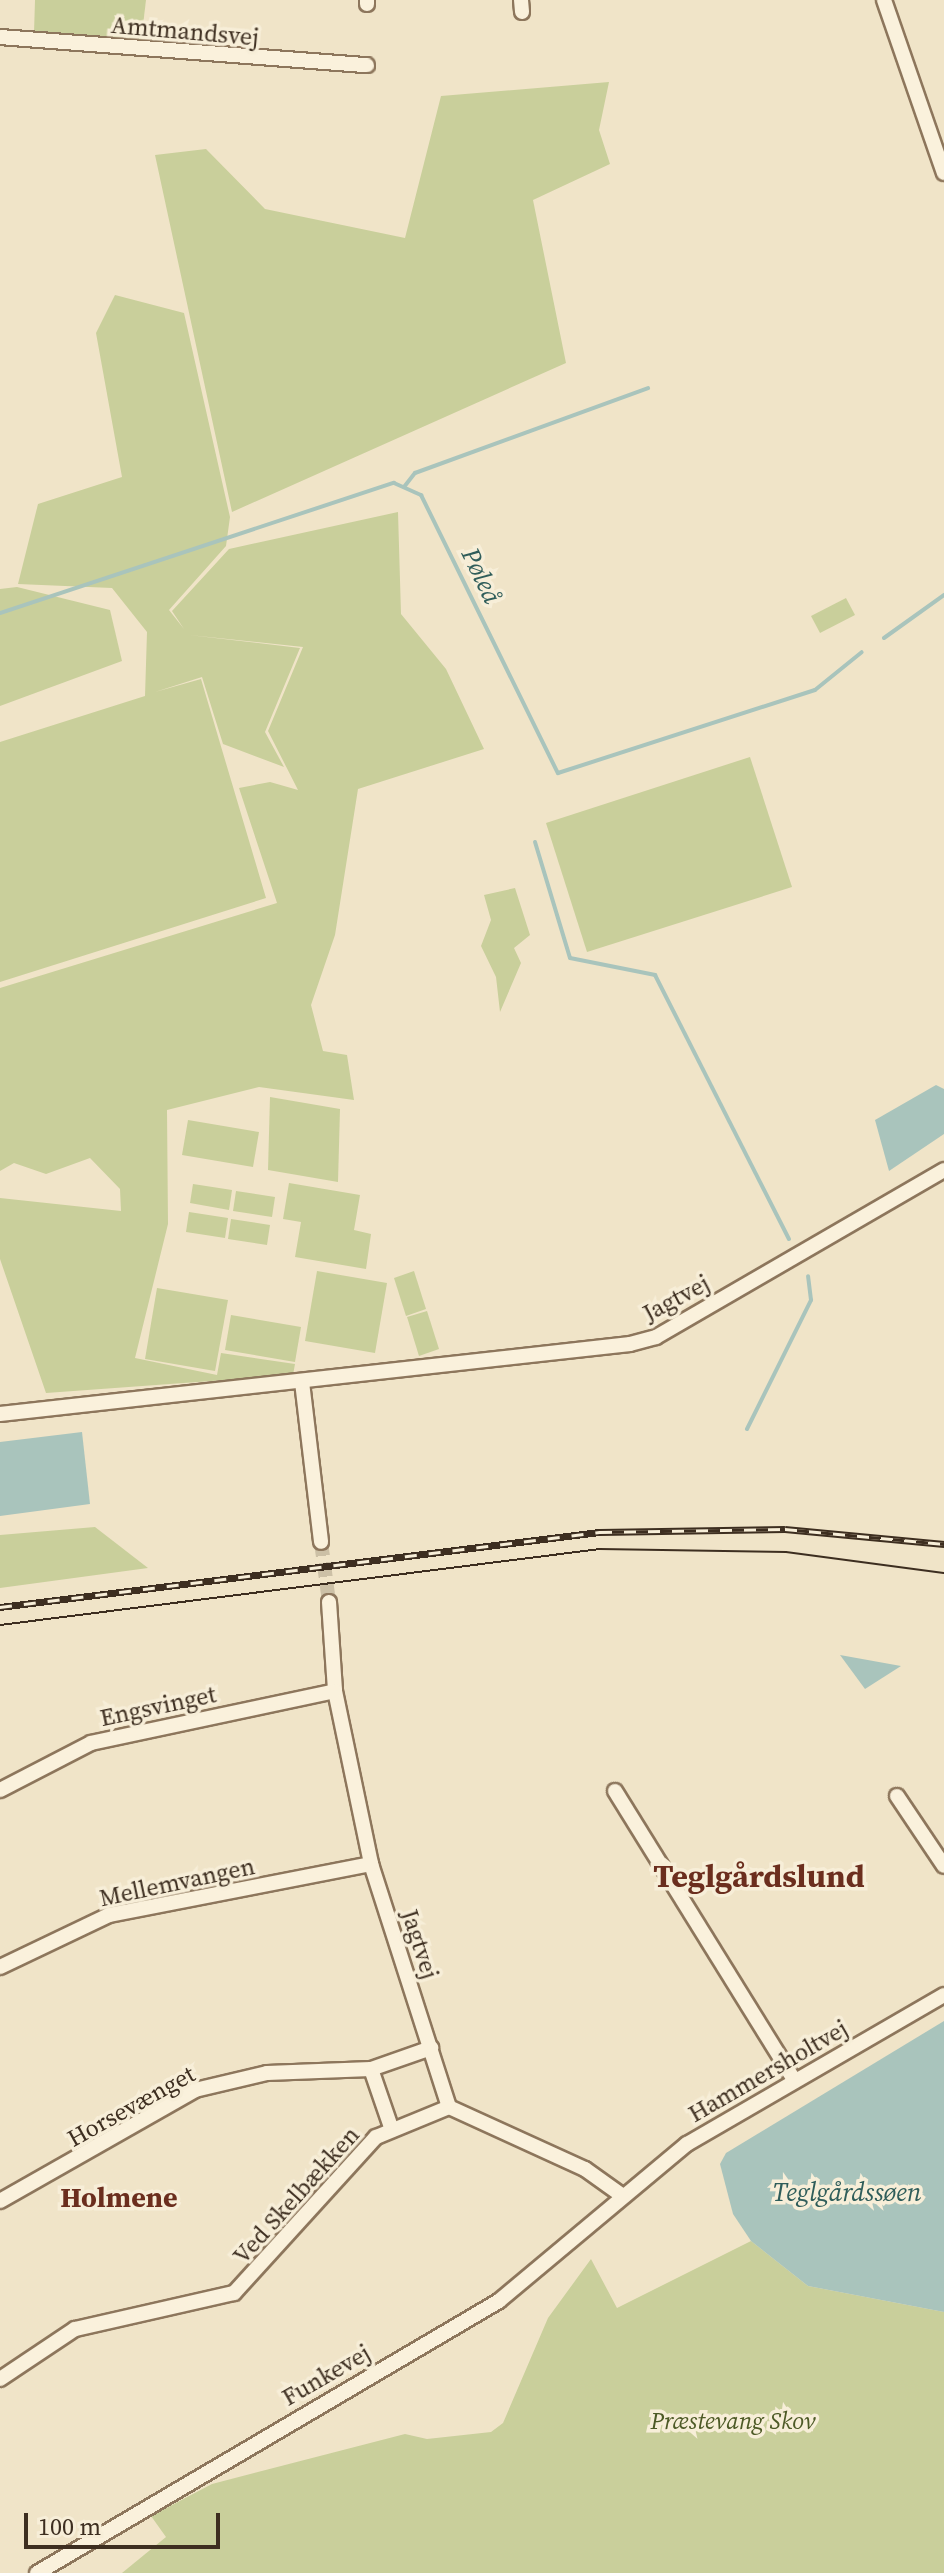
<!DOCTYPE html>
<meta charset="utf-8">
<style>
body{margin:0}
#map{position:relative;width:944px;height:2573px;overflow:hidden;background:#f0e4c8;font-family:"Source Serif 4",serif}
div>[style]{position:absolute}
.green>*{inset:0;background:#c9cf9b}
.water>*{inset:0;background:#a9c4bc}
.stream>*{height:4px;margin:-2px;padding:0 2px;transform-origin:2px;border-radius:2px;background:#a9c4bc}
.minor-tunnel>*{height:14px;margin-top:-7px;transform-origin:0;background:repeating-linear-gradient(90deg,#ccc0a6 0 14px,transparent 0 21px)}
.roads{filter:drop-shadow(2px 0 #8d765c) drop-shadow(-2px 0 #8d765c) drop-shadow(0 2px #8d765c) drop-shadow(0 -2px #8d765c)}
.minor>*{height:14px;margin:-7px;padding:0 7px;transform-origin:7px;border-radius:7px;background:#faf1dc}
.tram>*{height:2px;margin:-1px;padding:0 1px;transform-origin:1px;border-radius:1px;background:#3d2e20}
.rail>*{height:7px;margin-top:-3.5px;transform-origin:0;background:repeating-linear-gradient(90deg,#f7eed8 0 12px,#3d2e20 0 24px);box-sizing:border-box;border-block:2px solid #3d2e20}
span{translate:-50% -50%;white-space:nowrap;text-align:center;line-height:1.15;-webkit-text-stroke:7px #f7eed8;paint-order:stroke}
.street-label{font-size:24px;color:#3d2e20}
.park-label{font-size:24px;color:#4d5a26;font-style:italic}
.water-label{font-size:26px;color:#2f5d5a;font-style:italic}
.quarter-label{font-size:28px;color:#6b2e1e;font-weight:700}
.district-label{font-size:32px;color:#6b2e1e;font-weight:700}
.scale{position:absolute;left:24px;top:2513px;width:196px;height:36px;box-sizing:border-box;border:4px solid #3d2e20;border-top:0;padding-left:10px;font-size:24px;line-height:28px;white-space:nowrap;color:#3d2e20;-webkit-text-stroke:6px #f7eed8;paint-order:stroke}
</style>
<div id="map">
<div class="green">
<i style="clip-path:polygon(35px 0,146px 0,141px 42px,34px 33px)"></i>
<i style="clip-path:polygon(609px 82px,599px 130px,610px 164px,533px 200px,566px 363px,232px 512px,155px 155px,206px 149px,265px 209px,405px 238px,441px 96px)"></i>
<i style="clip-path:polygon(115px 295px,184px 313px,230px 517px,226px 546px,169px 610px,184px 629px,172px 611px,229px 549px,398px 512px,401px 614px,446px 669px,484px 749px,358px 789px,335px 935px,311px 1005px,323px 1051px,347px 1055px,354px 1100px,259px 1087px,167px 1110px,168px 1224px,135px 1358px,217px 1375px,221px 1353px,295px 1364px,293px 1375px,46px 1393px,0 1259px,0 1198px,121px 1211px,120px 1189px,90px 1158px,46px 1174px,14px 1163px,0 1171px,0 988px,277px 903px,239px 788px,270px 782px,298px 790px,268px 731px,303px 647px,189px 635px,300px 648px,265px 732px,284px 767px,223px 744px,202px 677px,155px 692px,201px 679px,266px 898px,0 982px,0 742px,145px 696px,147px 632px,112px 588px,18px 584px,38px 504px,122px 477px,96px 333px)"></i>
<i style="clip-path:polygon(17px 587px,110px 610px,122px 661px,0 706px,0 589px)"></i>
<i style="clip-path:polygon(846px 598px,855px 615px,820px 633px,811px 616px)"></i>
<i style="clip-path:polygon(750px 757px,792px 887px,587px 952px,546px 823px)"></i>
<i style="clip-path:polygon(515px 888px,530px 935px,514px 948px,521px 963px,500px 1012px,496px 977px,481px 946px,491px 920px,484px 895px)"></i>
<i style="clip-path:polygon(270px 1097px,340px 1109px,338px 1182px,268px 1170px)"></i>
<i style="clip-path:polygon(188px 1120px,259px 1132px,253px 1167px,182px 1155px)"></i>
<i style="clip-path:polygon(289px 1183px,360px 1195px,354px 1230px,371px 1234px,366px 1269px,295px 1257px,301px 1222px,283px 1219px)"></i>
<i style="clip-path:polygon(193px 1184px,232px 1190px,229px 1210px,190px 1203px)"></i>
<i style="clip-path:polygon(236px 1191px,275px 1197px,272px 1217px,233px 1211px)"></i>
<i style="clip-path:polygon(189px 1212px,228px 1218px,225px 1238px,186px 1232px)"></i>
<i style="clip-path:polygon(231px 1219px,270px 1225px,267px 1245px,228px 1239px)"></i>
<i style="clip-path:polygon(317px 1271px,387px 1283px,375px 1353px,305px 1341px)"></i>
<i style="clip-path:polygon(414px 1271px,426px 1309px,406px 1316px,394px 1278px)"></i>
<i style="clip-path:polygon(157px 1288px,228px 1300px,215px 1371px,145px 1359px)"></i>
<i style="clip-path:polygon(427px 1311px,439px 1349px,419px 1356px,407px 1317px)"></i>
<i style="clip-path:polygon(231px 1315px,301px 1327px,295px 1362px,225px 1350px)"></i>
<i style="clip-path:polygon(95px 1527px,148px 1568px,0 1588px,0 1535px)"></i>
<i style="clip-path:polygon(751px 2241px,808px 2286px,944px 2312px,944px 2573px,122px 2573px,166px 2537px,151px 2516px,212px 2484px,405px 2434px,427px 2439px,491px 2432px,503px 2423px,548px 2318px,591px 2259px,617px 2308px)"></i>
</div>
<div class="water">
<i style="clip-path:polygon(936px 1085px,944px 1089px,944px 1134px,889px 1171px,875px 1120px)"></i>
<i style="clip-path:polygon(82px 1432px,90px 1504px,0 1516px,0 1442px)"></i>
<i style="clip-path:polygon(840px 1655px,901px 1666px,865px 1689px)"></i>
<i style="clip-path:polygon(944px 2021px,944px 2312px,808px 2286px,751px 2241px,733px 2214px,720px 2164px,726px 2153px)"></i>
</div>
<div class="stream">
<i style="left:404px;top:487px;width:18px;rotate:-52deg"></i>
<i style="left:415px;top:473px;width:248px;rotate:-20deg"></i>
<i style="left:0;top:613px;width:415px;rotate:-18.3deg"></i>
<i style="left:394px;top:483px;width:30px;rotate:24deg"></i>
<i style="left:421px;top:495px;width:310px;rotate:63.8deg"></i>
<i style="left:558px;top:773px;width:270px;rotate:-17.9deg"></i>
<i style="left:815px;top:690px;width:60px;rotate:-39deg"></i>
<i style="left:884px;top:638px;width:74px;rotate:-35.6deg"></i>
<i style="left:535px;top:842px;width:121px;rotate:73.2deg"></i>
<i style="left:570px;top:958px;width:87px;rotate:11.3deg"></i>
<i style="left:655px;top:975px;width:296px;rotate:63.1deg"></i>
<i style="left:747px;top:1429px;width:144px;rotate:-63.6deg"></i>
<i style="left:811px;top:1300px;width:24px;rotate:-97deg"></i>
</div>
<div class="minor-tunnel">
<i style="left:321px;top:1542px;width:61px;rotate:82.4deg"></i>
</div>
<div class="roads">
<div class="minor">
<i style="left:521px;top:0;width:12px;rotate:85deg"></i>
<i style="left:884px;top:0;width:183px;rotate:70.9deg"></i>
<i style="left:367px;top:4px;width:4px;rotate:-90deg"></i>
<i style="left:0;top:37px;width:368px;rotate:4.4deg"></i>
<i style="left:302px;top:1382px;width:161px;rotate:83.2deg"></i>
<i style="left:0;top:1414px;width:634px;rotate:-6.34deg"></i>
<i style="left:630px;top:1344px;width:27px;rotate:-15deg"></i>
<i style="left:656px;top:1337px;width:333px;rotate:-30.1deg"></i>
<i style="left:329px;top:1602px;width:89px;rotate:86.1deg"></i>
<i style="left:335px;top:1691px;width:177px;rotate:78.2deg"></i>
<i style="left:371px;top:1864px;width:255px;rotate:72.2deg"></i>
<i style="left:449px;top:2107px;width:149px;rotate:24.5deg"></i>
<i style="left:585px;top:2169px;width:43px;rotate:35.5deg"></i>
<i style="left:0;top:1790px;width:102px;rotate:-27.3deg"></i>
<i style="left:91px;top:1743px;width:249px;rotate:-12deg"></i>
<i style="left:615px;top:1791px;width:340px;rotate:58.2deg"></i>
<i style="left:897px;top:1796px;width:84px;rotate:56.1deg"></i>
<i style="left:0;top:1967px;width:121px;rotate:-25.5deg"></i>
<i style="left:109px;top:1915px;width:267px;rotate:-11deg"></i>
<i style="left:371px;top:2069px;width:61px;rotate:71deg"></i>
<i style="left:0;top:2201px;width:224px;rotate:-29.6deg"></i>
<i style="left:195px;top:2090px;width:74px;rotate:-13.3deg"></i>
<i style="left:267px;top:2073px;width:104px;rotate:-2.2deg"></i>
<i style="left:371px;top:2069px;width:64px;rotate:-19.3deg"></i>
<i style="left:0;top:2379px;width:90px;rotate:-33.7deg"></i>
<i style="left:75px;top:2329px;width:163px;rotate:-12.8deg"></i>
<i style="left:234px;top:2293px;width:211px;rotate:-47.7deg"></i>
<i style="left:376px;top:2137px;width:79px;rotate:-22.3deg"></i>
<i style="left:37px;top:2573px;width:536px;rotate:-30.49deg"></i>
<i style="left:499px;top:2301px;width:245px;rotate:-39.9deg"></i>
<i style="left:687px;top:2144px;width:297px;rotate:-30.1deg"></i>
</div>
</div>
<div class="tram">
<i style="left:0;top:1625px;width:605px;rotate:-7.22deg"></i>
<i style="left:600px;top:1549px;width:186px;rotate:0.9deg"></i>
<i style="left:786px;top:1552px;width:159px;rotate:7.6deg"></i>
</div>
<div class="rail">
<i style="left:0;top:1607px;width:605px;rotate:-7.13deg"></i>
<i style="left:600px;top:1532px;width:185px;rotate:-0.9deg"></i>
<i style="left:785px;top:1529px;width:160px;rotate:5.4deg"></i>
</div>
<div class="street-label">
<span style="left:185px;top:31px;rotate:5deg">Amtmandsvej</span>
<span style="left:676px;top:1298px;rotate:-28deg">Jagtvej</span>
<span style="left:158px;top:1706px;rotate:-12deg">Engsvinget</span>
<span style="left:177px;top:1882px;rotate:-12deg">Mellemvangen</span>
<span style="left:420px;top:1944px;rotate:72deg">Jagtvej</span>
<span style="left:768px;top:2071px;rotate:-30deg">Hammersholtvej</span>
<span style="left:131px;top:2106px;rotate:-29deg">Horsevænget</span>
<span style="left:296px;top:2195px;rotate:-48deg">Ved Skelbækken</span>
<span style="left:326px;top:2375px;rotate:-30deg">Funkevej</span>
</div>
<div class="park-label">
<span style="left:733px;top:2421px">Præstevang Skov</span>
</div>
<div class="water-label">
<span style="left:481px;top:576px;rotate:64deg">Pøleå</span>
<span style="left:847px;top:2193px">Teglgårdssøen</span>
</div>
<div class="quarter-label">
<span style="left:119px;top:2197px">Holmene</span>
</div>
<div class="district-label">
<span style="left:759px;top:1876px">Teglgårdslund</span>
</div>
<div class="scale">100 m</div>
</div>
